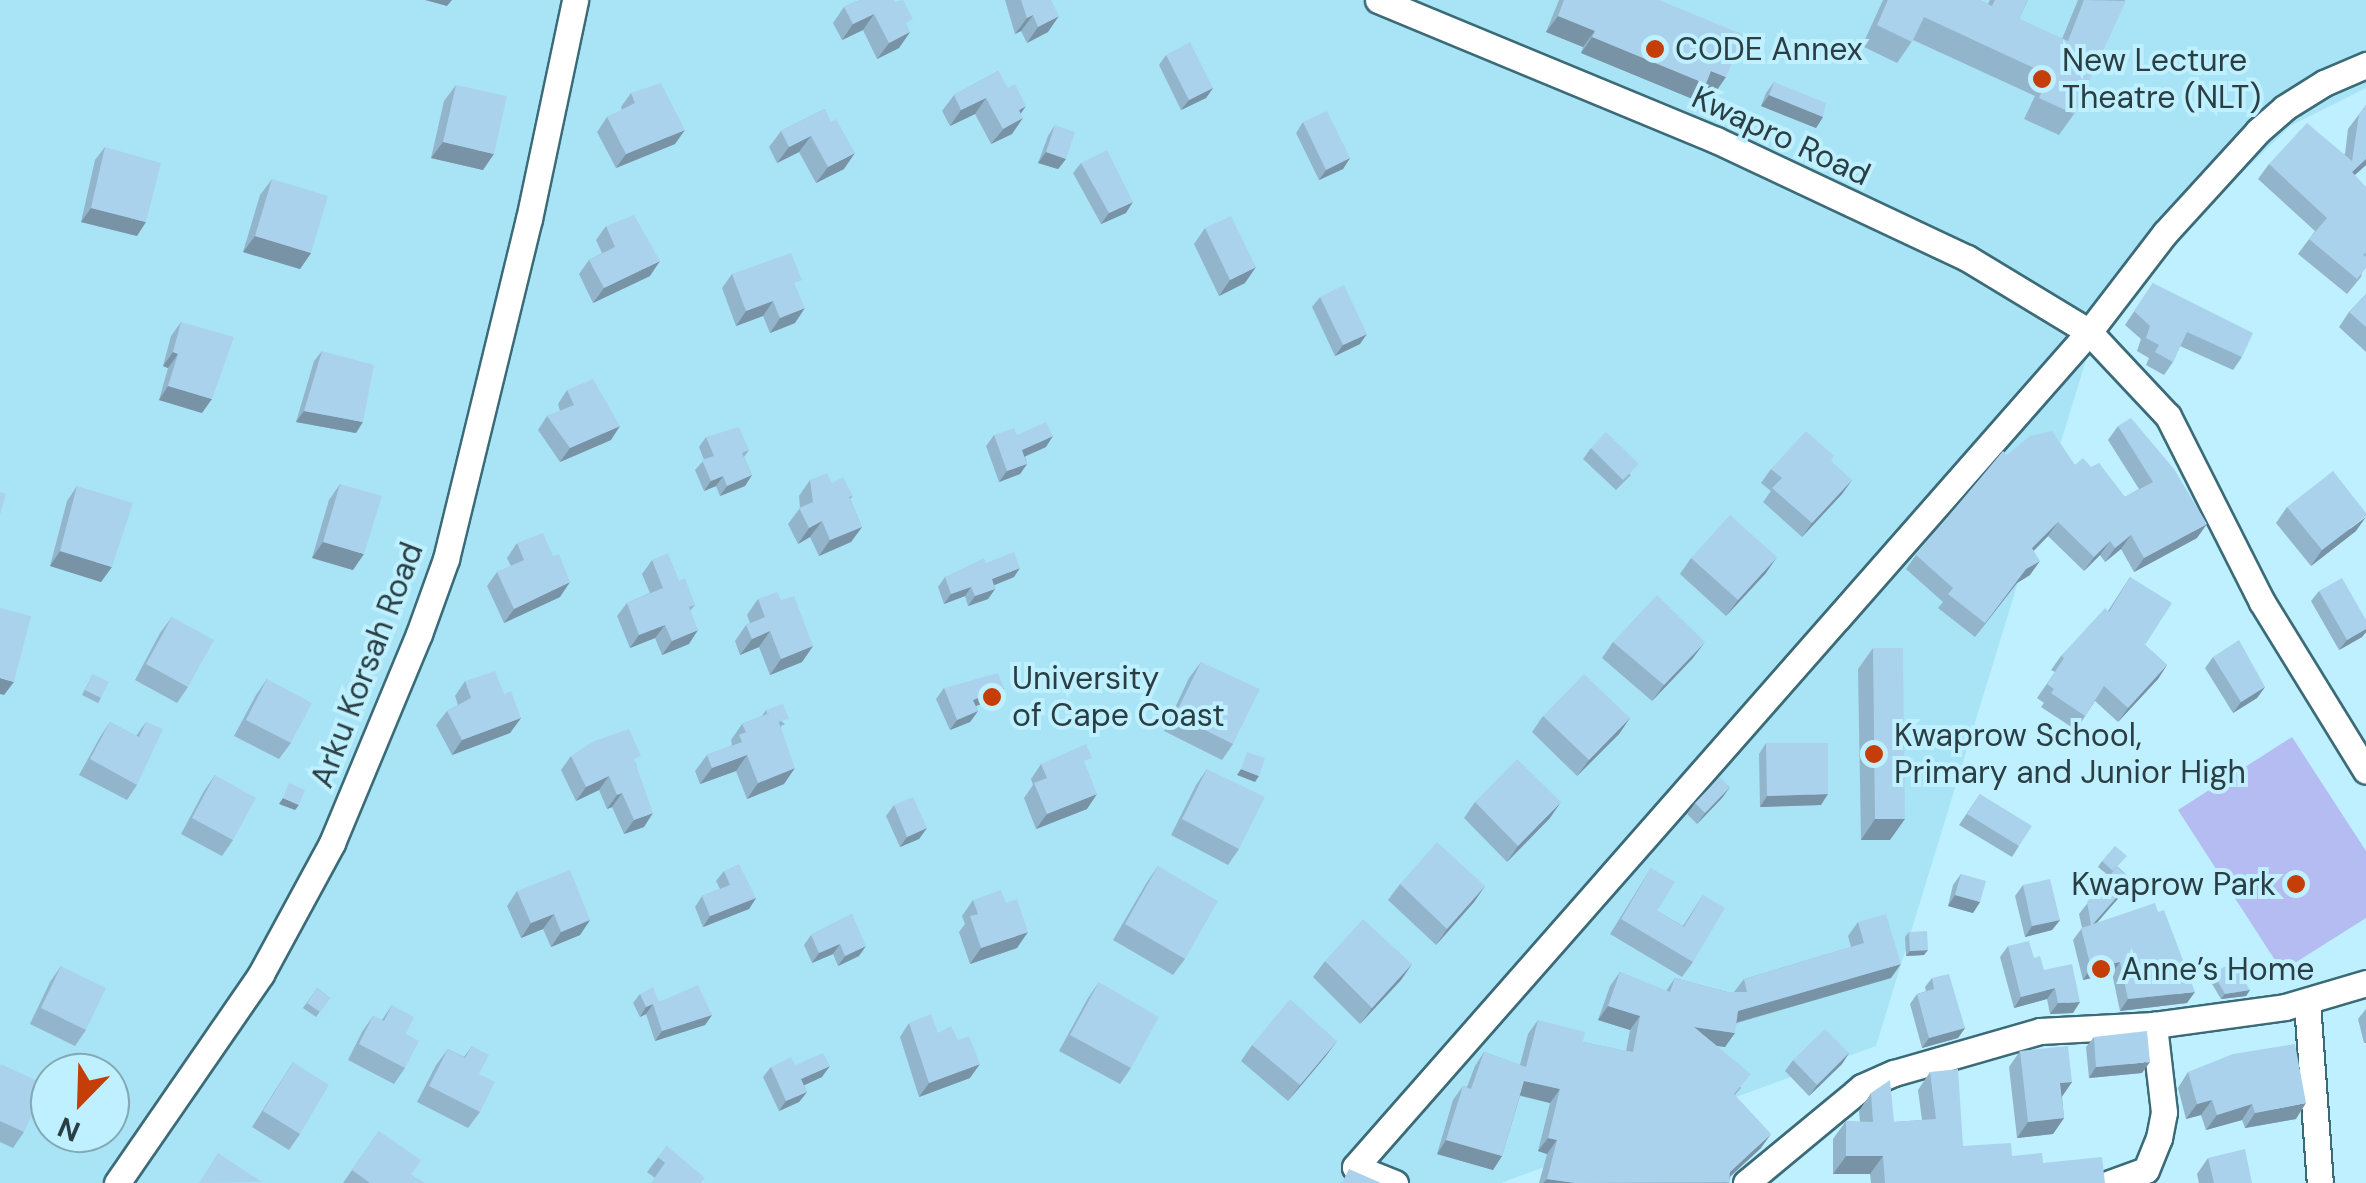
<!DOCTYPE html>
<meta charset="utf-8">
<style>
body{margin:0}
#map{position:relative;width:2366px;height:1183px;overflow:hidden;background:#bef0ff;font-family:"DM Sans",sans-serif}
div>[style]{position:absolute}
.built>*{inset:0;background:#a9e4f6}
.green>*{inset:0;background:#b4bcf2}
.roads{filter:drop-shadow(2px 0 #3c6b78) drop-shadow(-2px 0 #3c6b78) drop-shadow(0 2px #3c6b78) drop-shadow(0 -2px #3c6b78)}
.minor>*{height:25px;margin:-12.5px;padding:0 12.5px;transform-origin:12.5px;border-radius:12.5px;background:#fff}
.wall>*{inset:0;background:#93b5cb}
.shaded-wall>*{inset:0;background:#7893a5}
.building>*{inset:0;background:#abd2ec}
.dots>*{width:28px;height:28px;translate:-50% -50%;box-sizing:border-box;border:5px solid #bef0ff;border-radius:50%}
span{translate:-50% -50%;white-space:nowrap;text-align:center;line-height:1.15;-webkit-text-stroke:8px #bef0ff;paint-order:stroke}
.poi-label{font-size:32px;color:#2a3e44}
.left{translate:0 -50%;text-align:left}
.right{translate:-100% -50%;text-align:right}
.street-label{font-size:32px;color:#2a3e44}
.north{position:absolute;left:30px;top:1053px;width:100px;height:100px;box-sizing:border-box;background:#bef0ff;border:2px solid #83a9b4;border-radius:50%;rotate:203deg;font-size:28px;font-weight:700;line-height:40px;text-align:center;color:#2a3e44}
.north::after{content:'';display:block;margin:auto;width:35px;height:45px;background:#c53e07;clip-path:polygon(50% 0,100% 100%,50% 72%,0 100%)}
</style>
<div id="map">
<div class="built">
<i style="clip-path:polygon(evenodd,0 0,2366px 0,2366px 88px,2290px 126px,2212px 202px,2090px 347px,1876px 1046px,1501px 1183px,0 1183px,0 0,50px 1073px,110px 1073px,110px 1133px,50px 1133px,50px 1073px)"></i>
</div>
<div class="green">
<i style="clip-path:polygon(2292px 737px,2366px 851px,2366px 918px,2282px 971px,2178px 810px)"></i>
</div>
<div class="roads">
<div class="minor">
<i style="left:1378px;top:0;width:366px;rotate:22.5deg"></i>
<i style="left:1716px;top:140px;width:277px;rotate:25.2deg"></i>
<i style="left:1967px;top:258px;width:143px;rotate:31.2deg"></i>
<i style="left:2089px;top:332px;width:115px;rotate:46.8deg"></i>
<i style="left:2168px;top:416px;width:208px;rotate:63.2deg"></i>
<i style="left:2262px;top:602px;width:198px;rotate:58.4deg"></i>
<i style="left:2307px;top:1003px;width:180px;rotate:85.9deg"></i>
<i style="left:117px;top:1183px;width:254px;rotate:-55.4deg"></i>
<i style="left:261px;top:974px;width:149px;rotate:-61.5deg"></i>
<i style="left:332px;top:843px;width:226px;rotate:-67.4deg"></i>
<i style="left:419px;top:634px;width:80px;rotate:-70.2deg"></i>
<i style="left:446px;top:559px;width:350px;rotate:-76.3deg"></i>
<i style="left:529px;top:219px;width:224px;rotate:-78.1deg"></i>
<i style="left:1395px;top:1183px;width:43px;rotate:-158.2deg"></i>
<i style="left:1355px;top:1167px;width:1112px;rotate:-48.68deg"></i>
<i style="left:2089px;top:332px;width:125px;rotate:-52.5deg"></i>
<i style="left:2165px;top:233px;width:138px;rotate:-47.6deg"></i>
<i style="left:2258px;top:131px;width:35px;rotate:-41deg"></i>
<i style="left:2284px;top:108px;width:47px;rotate:-32deg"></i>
<i style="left:2324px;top:83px;width:46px;rotate:-23.2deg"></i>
<i style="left:1746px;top:1183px;width:151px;rotate:-39.6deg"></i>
<i style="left:1862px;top:1087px;width:35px;rotate:-24deg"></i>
<i style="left:1894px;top:1073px;width:152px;rotate:-16deg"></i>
<i style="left:2040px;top:1031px;width:114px;rotate:-3deg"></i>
<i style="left:2154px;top:1025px;width:132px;rotate:-7.8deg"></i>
<i style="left:2285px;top:1007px;width:84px;rotate:-16.5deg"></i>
<i style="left:2110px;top:1183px;width:38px;rotate:-20deg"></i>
<i style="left:2146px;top:1170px;width:35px;rotate:-68deg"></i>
<i style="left:2159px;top:1138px;width:26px;rotate:-79deg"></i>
<i style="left:2164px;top:1112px;width:88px;rotate:-96.6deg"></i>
</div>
</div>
<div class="wall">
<i style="clip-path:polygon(860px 0,910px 32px,899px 48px,877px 59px,863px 30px,842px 40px,833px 23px,844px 7px)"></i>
<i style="clip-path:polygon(1005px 0,1051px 0,1048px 32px,1027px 43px,1021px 31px,1015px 34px)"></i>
<i style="clip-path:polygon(1559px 0,1659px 0,1715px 93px,1703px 88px,1695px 100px,1581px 53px,1583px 47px,1546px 32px)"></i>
<i style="clip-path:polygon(1883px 0,1979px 0,1988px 4px,1990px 0,2028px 0,2019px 19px,2062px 39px,2078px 0,2125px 0,2074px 114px,2059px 135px,2024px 119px,2035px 96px,1913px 40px,1897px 63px,1862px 46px)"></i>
<i style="clip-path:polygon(1166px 55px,1213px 88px,1206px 98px,1181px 110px,1159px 65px)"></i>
<i style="clip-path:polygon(998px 71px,1021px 114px,1012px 134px,991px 144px,975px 114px,950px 126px,942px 111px,954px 95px)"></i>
<i style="clip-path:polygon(1774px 82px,1823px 117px,1816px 128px,1761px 106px,1766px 93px)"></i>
<i style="clip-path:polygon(456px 85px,483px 170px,431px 158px,444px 101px)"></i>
<i style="clip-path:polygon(631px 93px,675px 144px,616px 168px,597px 132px,607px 117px,622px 110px,621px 107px)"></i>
<i style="clip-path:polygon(2366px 105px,2366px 165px,2355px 175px,2366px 255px,2361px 277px,2347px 294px,2298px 254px,2315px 231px,2258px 179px,2269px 164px,2345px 154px,2348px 129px)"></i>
<i style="clip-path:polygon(825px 109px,844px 169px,816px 183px,799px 152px,777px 163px,769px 147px,781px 131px)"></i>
<i style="clip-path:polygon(1303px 122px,1350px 158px,1343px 169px,1319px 180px,1296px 133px)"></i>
<i style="clip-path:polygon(1055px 125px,1066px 159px,1058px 169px,1038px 163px,1048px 136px)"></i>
<i style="clip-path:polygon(105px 147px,137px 236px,81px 222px,95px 160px)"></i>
<i style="clip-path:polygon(1081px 163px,1126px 213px,1101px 224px,1073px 173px)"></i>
<i style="clip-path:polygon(272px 179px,311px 253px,300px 269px,243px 252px,260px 195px)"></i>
<i style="clip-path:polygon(606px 226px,650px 276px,593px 303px,579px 274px,589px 260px,602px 253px,596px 240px)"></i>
<i style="clip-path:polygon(1205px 228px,1245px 283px,1219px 296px,1194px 244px)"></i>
<i style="clip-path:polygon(732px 274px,796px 288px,795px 323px,770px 333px,763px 316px,736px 326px,722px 288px)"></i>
<i style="clip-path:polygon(2153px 283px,2242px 357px,2233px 370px,2180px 346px,2173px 362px,2164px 375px,2146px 365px,2149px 358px,2137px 351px,2141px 339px,2125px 325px)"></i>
<i style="clip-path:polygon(2366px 294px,2366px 352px,2339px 327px,2349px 312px)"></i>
<i style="clip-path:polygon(1320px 297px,1360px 344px,1335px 356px,1312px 307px)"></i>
<i style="clip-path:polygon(181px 322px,202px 413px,159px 400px,168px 368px,163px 366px,171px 336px)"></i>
<i style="clip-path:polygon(322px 351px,356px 433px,296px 422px,314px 361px)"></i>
<i style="clip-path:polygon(567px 390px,611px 440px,560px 462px,538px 430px,547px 416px,560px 411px,558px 404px)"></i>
<i style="clip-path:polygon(2118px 426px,2197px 538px,2134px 572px,2121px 549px,2105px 562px,2100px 555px,2084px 571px,2048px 536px,2034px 551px,2030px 575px,2017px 583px,1975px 637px,1938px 608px,1943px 602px,1906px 569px,1916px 555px,2007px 455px,2091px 467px,2125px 497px,2139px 489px,2108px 440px)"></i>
<i style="clip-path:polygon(994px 435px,1017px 435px,1046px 447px,1025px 456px,1027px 464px,1020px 474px,999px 482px,986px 446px)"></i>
<i style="clip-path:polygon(706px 437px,749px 450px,744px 457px,752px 475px,745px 486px,720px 496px,716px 486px,704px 491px,695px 470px,704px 460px,699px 447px)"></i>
<i style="clip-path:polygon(1591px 448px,1631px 475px,1616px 490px,1583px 459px)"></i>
<i style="clip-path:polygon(1771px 469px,1852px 480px,1842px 494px,1802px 537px,1763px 502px,1771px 491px,1761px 483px)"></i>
<i style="clip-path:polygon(810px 480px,832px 483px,853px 496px,850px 499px,862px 527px,851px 542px,819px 556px,810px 537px,798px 544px,788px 524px,800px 508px,799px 496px)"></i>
<i style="clip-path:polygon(340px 484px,353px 570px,312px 558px,329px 500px)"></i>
<i style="clip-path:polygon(77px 486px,101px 582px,50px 566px,67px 501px)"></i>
<i style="clip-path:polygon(2287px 507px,2356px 531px,2311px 566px,2276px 523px)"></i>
<i style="clip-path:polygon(517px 543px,560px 597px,504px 623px,487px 586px,497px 572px,511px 566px,507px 558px)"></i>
<i style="clip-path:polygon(1691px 558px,1766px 573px,1726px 616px,1680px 574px)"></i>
<i style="clip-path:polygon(652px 560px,679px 581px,695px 605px,690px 611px,689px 644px,662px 655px,655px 638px,630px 648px,617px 616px,627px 603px,650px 593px,642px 574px)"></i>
<i style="clip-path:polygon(986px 563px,1014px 577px,994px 585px,995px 589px,988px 599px,968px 606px,965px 596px,944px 604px,938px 587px,945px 577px)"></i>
<i style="clip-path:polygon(2130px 577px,2145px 645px,2167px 665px,2158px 679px,2118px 722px,2095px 701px,2076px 730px,2041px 707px,2044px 703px,2037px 698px,2055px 672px,2051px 670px,2061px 656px,2108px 611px)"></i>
<i style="clip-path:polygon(2319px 591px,2366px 620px,2366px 632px,2362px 637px,2339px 650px,2311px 601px)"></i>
<i style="clip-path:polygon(758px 599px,781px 600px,813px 646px,802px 662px,770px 675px,759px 647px,740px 655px,735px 641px,746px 625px,750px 623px,747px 615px)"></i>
<i style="clip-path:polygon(172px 617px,188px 687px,177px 703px,135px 680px,160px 633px)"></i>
<i style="clip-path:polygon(1613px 642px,1693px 658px,1652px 701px,1602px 658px)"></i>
<i style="clip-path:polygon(1873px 648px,1890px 840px,1861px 840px,1858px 669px)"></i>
<i style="clip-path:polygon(2213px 657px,2265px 687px,2257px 698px,2233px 713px,2205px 668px)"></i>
<i style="clip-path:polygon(1201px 662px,1233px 744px,1222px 760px,1164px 731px,1189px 678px)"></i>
<i style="clip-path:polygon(93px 674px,101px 698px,98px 703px,82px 695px)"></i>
<i style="clip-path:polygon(267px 679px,291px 743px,279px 759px,234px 736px,256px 695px)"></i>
<i style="clip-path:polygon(465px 681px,504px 694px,521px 718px,510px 733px,452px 755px,436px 725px,447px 711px,458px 705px,455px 696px)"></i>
<i style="clip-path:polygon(944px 688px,1004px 688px,996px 698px,976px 706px,978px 711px,970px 722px,950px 730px,936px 699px)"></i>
<i style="clip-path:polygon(766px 710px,785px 724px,781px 726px,784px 784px,747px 799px,736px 771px,700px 784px,695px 771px,707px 755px,731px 746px,732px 744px,731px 740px,742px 724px,762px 716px)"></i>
<i style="clip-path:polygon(1543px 716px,1630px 718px,1619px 734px,1577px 776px,1532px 732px)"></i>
<i style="clip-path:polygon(110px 722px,136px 736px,146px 722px,137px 785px,127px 800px,79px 775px,100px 737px)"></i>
<i style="clip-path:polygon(1766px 743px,1821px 805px,1760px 807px,1759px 754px)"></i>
<i style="clip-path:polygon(571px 756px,636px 763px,644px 827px,624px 834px,612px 807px,607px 809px,599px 790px,576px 801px,561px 770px)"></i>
<i style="clip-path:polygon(1041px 764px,1086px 767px,1087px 809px,1036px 829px,1024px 798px,1033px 785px,1031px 779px)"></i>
<i style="clip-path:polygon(1207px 769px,1239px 849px,1228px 865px,1171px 835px,1196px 785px)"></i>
<i style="clip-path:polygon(215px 775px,233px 840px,222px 856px,181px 834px,204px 791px)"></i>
<i style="clip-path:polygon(1730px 787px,1722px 798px,1697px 824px,1687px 814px,1695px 803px)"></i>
<i style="clip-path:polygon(1980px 794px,2019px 846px,2012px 857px,1959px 825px)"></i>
<i style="clip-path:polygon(1475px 802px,1550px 818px,1507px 862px,1464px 818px)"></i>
<i style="clip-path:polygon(894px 805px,927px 828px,919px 839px,900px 847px,886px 816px)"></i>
<i style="clip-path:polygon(2102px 861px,2118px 867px,2132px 880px,2097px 923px,2187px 1003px,2120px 1011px,2112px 973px,2083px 980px,2073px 940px,2082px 928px,2079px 914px,2109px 876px,2098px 867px)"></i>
<i style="clip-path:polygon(1158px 866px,1185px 959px,1173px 975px,1113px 940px,1147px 882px)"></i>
<i style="clip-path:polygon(1651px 868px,1657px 911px,1683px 926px,1703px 895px,1693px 962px,1682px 977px,1610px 934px)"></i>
<i style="clip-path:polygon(724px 871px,756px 898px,749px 909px,703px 927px,695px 907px,702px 896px,720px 889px,716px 881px)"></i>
<i style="clip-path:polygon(1961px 874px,1980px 902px,1973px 913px,1948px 906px,1953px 885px)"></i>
<i style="clip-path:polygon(1400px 884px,1485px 886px,1474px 902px,1436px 945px,1388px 900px)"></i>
<i style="clip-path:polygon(2023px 885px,2060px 920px,2052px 930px,2025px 937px,2015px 896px)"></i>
<i style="clip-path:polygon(517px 891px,590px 920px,580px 935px,551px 947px,543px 929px,521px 938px,507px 906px)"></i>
<i style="clip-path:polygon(973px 900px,1017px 948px,970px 964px,959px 932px,965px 924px,962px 916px)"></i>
<i style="clip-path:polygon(852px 914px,859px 956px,838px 966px,833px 954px,812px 963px,804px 945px,811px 935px)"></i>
<i style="clip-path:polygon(1858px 922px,1891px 978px,1737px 1023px,1725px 1047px,1717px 1046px,1741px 1088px,1735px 1095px,1761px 1148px,1730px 1177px,1729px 1183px,1539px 1183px,1547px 1154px,1538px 1151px,1550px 1103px,1520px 1096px,1502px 1156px,1493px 1170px,1437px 1154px,1453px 1100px,1463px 1086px,1467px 1087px,1475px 1066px,1484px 1052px,1520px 1065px,1528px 1034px,1538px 1020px,1583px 1042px,1626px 1051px,1630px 1030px,1598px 1020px,1610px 986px,1620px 972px,1666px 991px,1675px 978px,1727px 992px,1734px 992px,1744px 979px,1851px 947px,1848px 936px)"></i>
<i style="clip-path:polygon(1909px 932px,1924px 955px,1906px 956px,1905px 937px)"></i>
<i style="clip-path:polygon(2008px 946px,2034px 958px,2044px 970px,2073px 1013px,2050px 1014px,2047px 999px,2014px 1008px,2000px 957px)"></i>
<i style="clip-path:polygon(1325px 961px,1412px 964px,1401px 980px,1360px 1024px,1313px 977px)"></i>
<i style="clip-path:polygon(61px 966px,86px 1030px,75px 1046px,30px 1024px,50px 982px)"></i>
<i style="clip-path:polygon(2213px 973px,2250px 990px,2246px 996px,2221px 999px,2209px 979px)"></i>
<i style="clip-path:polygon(1932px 978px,1965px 1028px,1958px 1038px,1922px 1048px,1910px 1004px,1917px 994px,1926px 991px,1925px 987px)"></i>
<i style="clip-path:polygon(1099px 982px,1131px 1068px,1120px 1084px,1059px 1051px,1088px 998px)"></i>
<i style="clip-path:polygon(317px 988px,330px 998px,316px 1017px,303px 1008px)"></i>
<i style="clip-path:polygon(640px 994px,659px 1002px,712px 1015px,705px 1025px,655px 1041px,646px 1014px,640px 1017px,633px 1003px)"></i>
<i style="clip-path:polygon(392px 1005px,406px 1034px,405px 1068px,394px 1084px,348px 1060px,362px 1032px,373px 1016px,382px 1020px)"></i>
<i style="clip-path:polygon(2366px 1009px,2366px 1043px,2364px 1043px,2358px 1019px)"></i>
<i style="clip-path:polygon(909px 1023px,970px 1078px,919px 1097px,900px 1037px)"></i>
<i style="clip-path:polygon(2094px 1037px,2142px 1073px,2089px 1078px,2086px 1047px)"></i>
<i style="clip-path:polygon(1337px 1041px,1325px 1057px,1288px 1101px,1241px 1061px,1252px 1045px)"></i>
<i style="clip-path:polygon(472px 1046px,479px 1074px,480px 1112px,468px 1128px,417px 1102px,436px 1065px,448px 1049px,464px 1057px)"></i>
<i style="clip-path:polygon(2020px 1051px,2072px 1082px,2062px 1096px,2064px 1118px,2053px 1134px,2017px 1138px,2009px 1067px)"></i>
<i style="clip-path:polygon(1849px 1053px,1842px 1064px,1809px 1096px,1785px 1071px,1793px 1060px)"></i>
<i style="clip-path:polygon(293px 1062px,300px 1134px,289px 1150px,252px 1127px)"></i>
<i style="clip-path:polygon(795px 1065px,822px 1077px,804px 1085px,807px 1092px,799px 1102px,779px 1111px,763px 1077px,771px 1067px)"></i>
<i style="clip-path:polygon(0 1066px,24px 1132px,13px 1148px,0 1142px)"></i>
<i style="clip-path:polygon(1930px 1072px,1963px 1146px,2043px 1163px,2105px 1183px,1871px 1183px,1870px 1174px,1833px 1174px,1833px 1139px,1846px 1121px,1860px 1122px,1859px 1111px,1871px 1093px,1894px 1122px,1922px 1120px,1918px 1090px)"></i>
<i style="clip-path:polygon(2188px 1072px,2296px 1119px,2245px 1128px,2242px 1120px,2206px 1130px,2201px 1115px,2186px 1119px,2178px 1088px)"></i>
<i style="clip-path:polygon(379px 1131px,411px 1175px,424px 1183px,343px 1183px)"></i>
<i style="clip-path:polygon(667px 1146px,701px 1183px,655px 1178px,647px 1172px)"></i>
<i style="clip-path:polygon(2208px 1158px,2252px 1183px,2199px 1183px,2197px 1174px)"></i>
</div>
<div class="shaded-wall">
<i style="clip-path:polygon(425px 0,452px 0,447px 6px)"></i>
<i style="clip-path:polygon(874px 14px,863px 30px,842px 40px,853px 24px)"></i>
<i style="clip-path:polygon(1033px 15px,1021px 31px,1015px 34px,1027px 18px)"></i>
<i style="clip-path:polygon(1059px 16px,1048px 32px,1027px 43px,1038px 27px)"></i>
<i style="clip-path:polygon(1558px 16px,1595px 31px,1583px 47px,1546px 32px)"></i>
<i style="clip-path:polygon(910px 32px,899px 48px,877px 59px,889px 43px)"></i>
<i style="clip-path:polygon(1592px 37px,1711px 71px,1726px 77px,1715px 93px,1703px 88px,1695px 100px,1581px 53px)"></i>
<i style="clip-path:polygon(1213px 88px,1206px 98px,1181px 110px,1189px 100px)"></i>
<i style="clip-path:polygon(1769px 95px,1823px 117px,1816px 128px,1761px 106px)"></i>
<i style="clip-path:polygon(986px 98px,975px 114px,950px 126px,961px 110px)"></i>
<i style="clip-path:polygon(1026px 106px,1015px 122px,1023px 118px,1012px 134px,991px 144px,1019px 110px)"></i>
<i style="clip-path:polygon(685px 130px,675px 144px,616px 168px,626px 154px)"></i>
<i style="clip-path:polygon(811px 136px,799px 152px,777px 163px,789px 147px)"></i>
<i style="clip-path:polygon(443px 142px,494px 154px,483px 170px,431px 158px)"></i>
<i style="clip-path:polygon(1046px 152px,1066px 159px,1058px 169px,1038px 163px)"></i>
<i style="clip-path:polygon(855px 153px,844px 169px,816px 183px,828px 167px)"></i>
<i style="clip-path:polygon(1350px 158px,1343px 169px,1319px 180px,1326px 170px)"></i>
<i style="clip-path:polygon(2366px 159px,2366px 165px,2341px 187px,2352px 172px)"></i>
<i style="clip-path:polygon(1133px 202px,1126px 213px,1101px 224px,1109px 213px)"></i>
<i style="clip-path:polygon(91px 208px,146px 222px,137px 236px,81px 222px)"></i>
<i style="clip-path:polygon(255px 236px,311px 253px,300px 269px,243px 252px)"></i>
<i style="clip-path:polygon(660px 261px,650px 276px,593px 303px,604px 288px)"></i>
<i style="clip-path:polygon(1256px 267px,1245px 283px,1219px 296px,1230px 280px)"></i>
<i style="clip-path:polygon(773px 301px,763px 316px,736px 326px,746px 311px)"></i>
<i style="clip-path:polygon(805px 308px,795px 323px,770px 333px,780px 318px)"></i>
<i style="clip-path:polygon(1367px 334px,1360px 344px,1335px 356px,1343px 345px)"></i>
<i style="clip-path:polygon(173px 352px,178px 354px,168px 368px,163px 366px)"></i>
<i style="clip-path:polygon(168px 386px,212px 399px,202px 413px,159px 400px)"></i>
<i style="clip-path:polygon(304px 411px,363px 422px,356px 433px,296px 422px)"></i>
<i style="clip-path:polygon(620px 426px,611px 440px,560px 462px,570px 448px)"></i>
<i style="clip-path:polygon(1053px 436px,1046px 447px,1015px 461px,1022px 450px)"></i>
<i style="clip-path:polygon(1027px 464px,1020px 474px,999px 482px,1007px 471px)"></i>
<i style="clip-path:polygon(752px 475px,745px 486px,720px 496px,727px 486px)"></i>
<i style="clip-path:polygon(723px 476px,716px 486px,704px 491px,711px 481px)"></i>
<i style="clip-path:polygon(1852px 480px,1842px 494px,1802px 537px,1812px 523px)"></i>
<i style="clip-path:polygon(2366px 517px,2356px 531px,2311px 566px,2322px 550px)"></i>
<i style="clip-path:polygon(822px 521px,810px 537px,798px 544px,809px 528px)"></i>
<i style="clip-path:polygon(2058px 522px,2048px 536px,2022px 562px,2032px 548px)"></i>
<i style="clip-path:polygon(2207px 524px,2197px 538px,2134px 572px,2144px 558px)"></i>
<i style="clip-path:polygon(862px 527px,851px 542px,819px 556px,830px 540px)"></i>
<i style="clip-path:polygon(2131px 535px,2121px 549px,2105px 562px,2115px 548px)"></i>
<i style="clip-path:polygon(2110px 541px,2100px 555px,2084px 571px,2094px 557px)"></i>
<i style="clip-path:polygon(323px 542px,364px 554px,353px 570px,312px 558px)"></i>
<i style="clip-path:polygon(60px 551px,112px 567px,101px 582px,50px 566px)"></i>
<i style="clip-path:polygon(1777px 557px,1766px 573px,1726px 616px,1738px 600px)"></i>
<i style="clip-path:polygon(2040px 561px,2030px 575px,2017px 583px,1975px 637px,2026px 569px)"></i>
<i style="clip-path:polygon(1020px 568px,1014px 577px,985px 589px,992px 579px)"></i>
<i style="clip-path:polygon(570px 582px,560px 597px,504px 623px,514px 609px)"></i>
<i style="clip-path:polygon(971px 587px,965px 596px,944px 604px,951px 594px)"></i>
<i style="clip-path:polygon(995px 589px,988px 599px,968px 606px,975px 596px)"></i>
<i style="clip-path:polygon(665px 625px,655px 638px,630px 648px,639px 635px)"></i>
<i style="clip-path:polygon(2366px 629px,2366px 632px,2362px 637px,2339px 650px,2347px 640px)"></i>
<i style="clip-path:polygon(698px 630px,689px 644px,662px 655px,672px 641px)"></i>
<i style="clip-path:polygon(770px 631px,759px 647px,740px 655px,752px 639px)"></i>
<i style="clip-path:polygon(1705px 642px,1693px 658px,1652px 701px,1664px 685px)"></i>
<i style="clip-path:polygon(813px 646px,802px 662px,770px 675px,781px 659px)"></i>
<i style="clip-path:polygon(2167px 665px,2158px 679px,2118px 722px,2128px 708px)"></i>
<i style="clip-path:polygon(0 678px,14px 682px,4px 695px,0 694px)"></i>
<i style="clip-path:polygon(2265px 687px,2257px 698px,2233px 713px,2241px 702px)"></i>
<i style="clip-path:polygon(1004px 688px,996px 698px,966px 710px,973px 700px)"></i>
<i style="clip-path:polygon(978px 711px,970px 722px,950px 730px,957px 720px)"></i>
<i style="clip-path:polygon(521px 718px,510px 733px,452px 755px,462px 740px)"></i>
<i style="clip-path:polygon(1630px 718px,1619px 734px,1577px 776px,1589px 760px)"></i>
<i style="clip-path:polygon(747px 755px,736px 771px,700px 784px,712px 768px)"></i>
<i style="clip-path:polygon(795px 768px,784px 784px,747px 799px,758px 783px)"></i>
<i style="clip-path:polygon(1241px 769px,1259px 776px,1255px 782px,1237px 775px)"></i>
<i style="clip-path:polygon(609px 776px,599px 790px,576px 801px,586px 787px)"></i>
<i style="clip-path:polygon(1730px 787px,1722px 798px,1697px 824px,1705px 813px)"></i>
<i style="clip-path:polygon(622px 793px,612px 807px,607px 809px,617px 795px)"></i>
<i style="clip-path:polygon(1097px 794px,1087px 809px,1036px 829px,1047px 814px)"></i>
<i style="clip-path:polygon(1828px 794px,1821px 805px,1760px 807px,1767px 796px)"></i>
<i style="clip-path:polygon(283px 798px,299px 805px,295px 810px,279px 804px)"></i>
<i style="clip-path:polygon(1561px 802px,1550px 818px,1507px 862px,1518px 846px)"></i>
<i style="clip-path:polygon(653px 813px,644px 827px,624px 834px,634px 820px)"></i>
<i style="clip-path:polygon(1875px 819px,1905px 819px,1890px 840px,1861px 840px)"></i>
<i style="clip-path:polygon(927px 828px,919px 839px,900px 847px,907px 837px)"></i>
<i style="clip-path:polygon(2132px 880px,2124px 892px,2085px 936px,2093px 924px)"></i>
<i style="clip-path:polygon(1485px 886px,1474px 902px,1436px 945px,1447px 929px)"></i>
<i style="clip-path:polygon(1955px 895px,1980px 902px,1973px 913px,1948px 906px)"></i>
<i style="clip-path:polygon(756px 898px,749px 909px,703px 927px,710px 916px)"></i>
<i style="clip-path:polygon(554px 914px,543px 929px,521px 938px,531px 923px)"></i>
<i style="clip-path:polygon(590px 920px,580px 935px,551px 947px,561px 932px)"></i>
<i style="clip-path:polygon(2060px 920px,2052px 930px,2025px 937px,2032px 926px)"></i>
<i style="clip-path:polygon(1028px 932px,1017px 948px,970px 964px,981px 948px)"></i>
<i style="clip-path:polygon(840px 944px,833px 954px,812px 963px,819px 953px)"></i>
<i style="clip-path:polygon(866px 946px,859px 956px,838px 966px,845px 956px)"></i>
<i style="clip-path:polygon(1928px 950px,1924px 955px,1906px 956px,1910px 951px)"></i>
<i style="clip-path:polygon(2120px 962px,2112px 973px,2083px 980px,2091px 968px)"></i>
<i style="clip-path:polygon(1412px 964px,1401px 980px,1360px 1024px,1372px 1008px)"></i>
<i style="clip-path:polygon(1901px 964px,1891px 978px,1728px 1025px,1738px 1011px)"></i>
<i style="clip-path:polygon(2055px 988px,2047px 999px,2014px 1008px,2021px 997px)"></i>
<i style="clip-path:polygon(2250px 990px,2246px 996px,2221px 999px,2225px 994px)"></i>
<i style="clip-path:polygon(2195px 992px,2187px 1003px,2120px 1011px,2128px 999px)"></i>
<i style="clip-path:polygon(2080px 1002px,2073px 1013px,2050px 1014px,2058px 1003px)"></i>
<i style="clip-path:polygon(653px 1004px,646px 1014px,640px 1017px,646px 1007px)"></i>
<i style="clip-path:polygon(1608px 1006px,1640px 1016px,1630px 1030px,1598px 1020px)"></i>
<i style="clip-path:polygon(712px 1015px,705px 1025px,655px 1041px,662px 1031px)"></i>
<i style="clip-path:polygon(1694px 1027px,1735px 1033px,1725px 1047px,1685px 1041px)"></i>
<i style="clip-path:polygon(1965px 1028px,1958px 1038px,1922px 1048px,1929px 1038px)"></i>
<i style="clip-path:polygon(1337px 1041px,1325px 1057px,1288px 1101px,1300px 1085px)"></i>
<i style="clip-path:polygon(1849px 1053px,1842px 1064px,1809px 1096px,1817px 1085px)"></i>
<i style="clip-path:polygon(2150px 1062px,2142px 1073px,2089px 1078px,2096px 1067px)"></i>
<i style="clip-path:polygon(980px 1064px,970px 1078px,919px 1097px,929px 1083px)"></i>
<i style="clip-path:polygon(830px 1066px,822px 1077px,794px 1090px,801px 1079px)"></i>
<i style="clip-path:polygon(1524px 1081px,1560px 1089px,1550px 1103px,1515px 1094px)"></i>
<i style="clip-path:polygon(2072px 1082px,2061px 1098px,2060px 1083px)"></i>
<i style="clip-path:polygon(807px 1092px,799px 1102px,779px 1111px,786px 1101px)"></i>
<i style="clip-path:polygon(2212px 1100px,2201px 1115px,2186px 1119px,2197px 1104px)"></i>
<i style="clip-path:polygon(2306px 1103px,2296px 1119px,2245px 1128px,2255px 1113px)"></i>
<i style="clip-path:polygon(2252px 1104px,2242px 1120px,2206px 1130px,2217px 1115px)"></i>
<i style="clip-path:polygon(2064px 1118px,2053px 1134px,2017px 1138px,2028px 1122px)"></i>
<i style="clip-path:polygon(1771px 1134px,1761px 1148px,1723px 1183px,1730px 1172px)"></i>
<i style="clip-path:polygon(1548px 1138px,1557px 1140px,1547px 1154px,1538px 1151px)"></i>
<i style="clip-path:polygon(1446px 1140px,1502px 1156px,1493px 1170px,1437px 1154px)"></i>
<i style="clip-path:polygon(1846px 1156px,1883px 1156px,1870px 1174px,1833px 1174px)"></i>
<i style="clip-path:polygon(1547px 1179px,1575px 1183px,1543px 1183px)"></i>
</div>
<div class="building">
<i style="clip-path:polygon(860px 0,894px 0,895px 2px,903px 0,913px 19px,906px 23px,910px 32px,889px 43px,874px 14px,853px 24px,844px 7px)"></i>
<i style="clip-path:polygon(1021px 0,1051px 0,1059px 16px,1038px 27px,1033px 15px,1027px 18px)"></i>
<i style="clip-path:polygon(1564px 0,1659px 0,1744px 35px,1726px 77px,1711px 71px,1706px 84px,1592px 37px,1595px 31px,1558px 16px)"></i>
<i style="clip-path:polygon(1888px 0,1979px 0,1992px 6px,1995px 0,2028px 0,2019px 19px,2068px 41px,2084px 0,2126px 1px,2074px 114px,2039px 98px,2049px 75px,1924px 17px,1912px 42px,1877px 25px)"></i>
<i style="clip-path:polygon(1190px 42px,1213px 88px,1189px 100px,1166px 55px)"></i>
<i style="clip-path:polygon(998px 71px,1008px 88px,1015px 84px,1026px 106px,1019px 110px,1023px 118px,1003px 129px,986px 98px,961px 110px,954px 95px)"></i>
<i style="clip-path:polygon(1774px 82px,1826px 103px,1823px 117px,1769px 95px)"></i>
<i style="clip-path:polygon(661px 83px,685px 130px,626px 154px,607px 117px,635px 103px,631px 93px)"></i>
<i style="clip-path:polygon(456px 85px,507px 96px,494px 154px,443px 142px)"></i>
<i style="clip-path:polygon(2366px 105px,2366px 159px,2352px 172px,2366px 187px,2366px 252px,2363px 255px,2366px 257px,2366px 268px,2357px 279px,2309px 239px,2327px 218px,2269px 164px,2307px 123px,2352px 161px,2359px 114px)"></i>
<i style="clip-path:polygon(825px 109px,831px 122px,836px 119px,855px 153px,828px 167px,811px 136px,789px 147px,781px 131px)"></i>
<i style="clip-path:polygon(1327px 111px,1350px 158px,1326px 170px,1303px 122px)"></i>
<i style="clip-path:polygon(1055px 125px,1075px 132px,1066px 159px,1046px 152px)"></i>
<i style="clip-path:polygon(105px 147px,161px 163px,146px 222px,91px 208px)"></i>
<i style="clip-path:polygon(1107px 150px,1133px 202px,1109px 213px,1081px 163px)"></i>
<i style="clip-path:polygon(272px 179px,328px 196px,311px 253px,255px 236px)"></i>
<i style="clip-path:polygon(634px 215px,660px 261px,604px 288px,589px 260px,615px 247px,606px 226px)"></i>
<i style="clip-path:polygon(1231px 216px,1256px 267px,1230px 280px,1205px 228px)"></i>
<i style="clip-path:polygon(791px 253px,802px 280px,794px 283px,805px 308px,780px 318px,773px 301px,746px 311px,732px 274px)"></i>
<i style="clip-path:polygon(2153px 283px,2253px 333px,2242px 357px,2187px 332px,2173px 362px,2155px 352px,2159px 345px,2146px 338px,2150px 326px,2134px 311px)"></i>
<i style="clip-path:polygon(1344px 285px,1367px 334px,1343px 345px,1320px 297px)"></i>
<i style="clip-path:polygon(2366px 294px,2366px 327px,2349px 312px)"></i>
<i style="clip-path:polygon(181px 322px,234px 337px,212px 399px,168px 386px,178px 354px,173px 352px)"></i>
<i style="clip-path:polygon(322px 351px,374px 365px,363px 422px,304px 411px)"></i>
<i style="clip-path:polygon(593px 379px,620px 426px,570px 448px,547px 416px,574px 405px,567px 390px)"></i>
<i style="clip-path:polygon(2131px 418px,2174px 469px,2207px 524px,2144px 558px,2131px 535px,2115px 548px,2110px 541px,2094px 557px,2058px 522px,2032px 548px,2040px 561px,2026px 569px,1985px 623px,1948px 594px,1953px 588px,1916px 555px,2003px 451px,2007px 455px,2030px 436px,2052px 431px,2075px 465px,2083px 458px,2091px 467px,2099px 463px,2125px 497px,2153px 482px,2118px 426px)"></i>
<i style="clip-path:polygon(1046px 422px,1053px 436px,1022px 450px,1027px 464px,1007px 471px,994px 435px,1014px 428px,1017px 435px)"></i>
<i style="clip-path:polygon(739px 427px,749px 450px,742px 453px,752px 475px,727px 486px,723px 476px,711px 481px,702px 460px,714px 456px,706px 437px)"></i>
<i style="clip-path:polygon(1806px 431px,1834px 456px,1831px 461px,1852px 480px,1812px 523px,1772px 488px,1782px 478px,1771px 469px)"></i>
<i style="clip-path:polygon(1606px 432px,1639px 464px,1623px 480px,1591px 448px)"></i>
<i style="clip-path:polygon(2333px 471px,2366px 513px,2366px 516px,2322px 550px,2287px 507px)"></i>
<i style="clip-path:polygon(827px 473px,832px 483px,843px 477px,853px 496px,849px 497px,862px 527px,830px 540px,822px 521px,809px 528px,799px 508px,813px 502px,810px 480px)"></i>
<i style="clip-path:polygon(340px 484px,382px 496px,364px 554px,323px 542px)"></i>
<i style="clip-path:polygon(77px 486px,133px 503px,112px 567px,60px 551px)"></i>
<i style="clip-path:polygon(0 492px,6px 494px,0 515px)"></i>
<i style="clip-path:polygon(1730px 515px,1777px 557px,1738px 600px,1691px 558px)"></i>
<i style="clip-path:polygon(543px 533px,553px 556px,559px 554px,570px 582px,514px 609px,497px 572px,524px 560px,517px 543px)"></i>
<i style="clip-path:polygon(1014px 552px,1020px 568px,992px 579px,995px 589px,975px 596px,971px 587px,951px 594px,945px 577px,984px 558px,986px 563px)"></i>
<i style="clip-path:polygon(668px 553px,679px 581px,685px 578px,695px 605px,689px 607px,698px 630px,672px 641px,665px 625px,639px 635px,627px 603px,663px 588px,652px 560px)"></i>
<i style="clip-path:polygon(2130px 577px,2172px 603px,2145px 645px,2167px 665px,2128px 708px,2104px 686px,2085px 716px,2051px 693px,2054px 689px,2047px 684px,2064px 658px,2061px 656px,2105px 608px,2109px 612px)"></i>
<i style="clip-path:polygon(2342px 578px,2366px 620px,2366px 629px,2347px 640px,2319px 591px)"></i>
<i style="clip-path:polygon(777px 592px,781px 600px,794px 596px,813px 646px,781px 659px,770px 631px,752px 639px,746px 625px,765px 617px,758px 599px)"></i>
<i style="clip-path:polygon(1657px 595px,1705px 642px,1664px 685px,1613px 642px)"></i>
<i style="clip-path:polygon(0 608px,31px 616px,14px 682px,0 678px)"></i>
<i style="clip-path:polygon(172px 617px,214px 640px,188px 687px,146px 664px)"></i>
<i style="clip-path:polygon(2239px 640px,2265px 687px,2241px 702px,2213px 657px)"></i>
<i style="clip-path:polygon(1873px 648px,1903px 648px,1905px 819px,1875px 819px)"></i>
<i style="clip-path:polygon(1201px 662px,1260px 689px,1233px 744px,1175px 715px)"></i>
<i style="clip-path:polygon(495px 671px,504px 694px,511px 691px,521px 718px,462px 740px,447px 711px,471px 698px,465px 681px)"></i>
<i style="clip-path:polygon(998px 673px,1004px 688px,973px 700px,978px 711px,957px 720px,944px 688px)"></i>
<i style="clip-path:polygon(93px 674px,109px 682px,101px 698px,85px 690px)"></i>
<i style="clip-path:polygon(1584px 674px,1630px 718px,1589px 760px,1543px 716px)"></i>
<i style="clip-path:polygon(267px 679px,312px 703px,291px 743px,246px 720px)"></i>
<i style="clip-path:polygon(783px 704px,789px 719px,779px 722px,775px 711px,767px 714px,766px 710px)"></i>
<i style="clip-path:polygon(775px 711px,795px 768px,758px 783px,747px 755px,712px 768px,707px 755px,742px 742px,739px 735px,746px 732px,742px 724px)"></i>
<i style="clip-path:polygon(110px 722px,139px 737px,146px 722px,163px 729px,137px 785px,90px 759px)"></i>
<i style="clip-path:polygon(629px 729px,641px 756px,634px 759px,653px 813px,634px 820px,622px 793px,617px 795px,609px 776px,586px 787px,571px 756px,594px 741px)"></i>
<i style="clip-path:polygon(1766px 743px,1828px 743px,1828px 794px,1767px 796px)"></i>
<i style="clip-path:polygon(1086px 744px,1092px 758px,1084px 761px,1097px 794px,1047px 814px,1034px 783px,1047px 778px,1041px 764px)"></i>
<i style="clip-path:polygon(1247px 752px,1265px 758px,1259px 776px,1241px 769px)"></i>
<i style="clip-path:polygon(1517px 759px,1561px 802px,1518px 846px,1475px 802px)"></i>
<i style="clip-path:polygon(1207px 769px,1265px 797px,1239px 849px,1182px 819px)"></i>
<i style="clip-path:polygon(215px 775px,256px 798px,233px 840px,192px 818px)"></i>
<i style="clip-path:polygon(1720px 777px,1730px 787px,1705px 813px,1695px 803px)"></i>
<i style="clip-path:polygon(289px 783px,305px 790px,299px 805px,283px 798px)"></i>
<i style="clip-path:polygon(1980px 794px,2032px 826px,2019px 846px,1967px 814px)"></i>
<i style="clip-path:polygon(913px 797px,927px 828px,907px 837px,894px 805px)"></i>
<i style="clip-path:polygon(1437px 842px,1485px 886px,1447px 929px,1400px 884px)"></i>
<i style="clip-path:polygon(2115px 846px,2127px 856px,2113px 871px,2102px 861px)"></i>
<i style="clip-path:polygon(739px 864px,756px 898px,710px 916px,702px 896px,730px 885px,724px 871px)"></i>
<i style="clip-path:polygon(1158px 866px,1218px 901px,1185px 959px,1125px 924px)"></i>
<i style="clip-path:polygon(2117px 867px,2132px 880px,2093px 924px,2155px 903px,2158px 912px,2164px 910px,2195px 992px,2128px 999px,2120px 962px,2091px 968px,2081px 928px,2091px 925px,2087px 902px)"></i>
<i style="clip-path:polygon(1651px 868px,1675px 882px,1657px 911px,1684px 927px,1703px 895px,1725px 908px,1693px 962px,1621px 919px)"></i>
<i style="clip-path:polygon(570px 870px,590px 920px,561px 932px,554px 914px,531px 923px,517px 891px)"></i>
<i style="clip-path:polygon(1961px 874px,1986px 881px,1980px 902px,1955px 895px)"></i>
<i style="clip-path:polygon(2050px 879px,2060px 920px,2032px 926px,2023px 885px)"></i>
<i style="clip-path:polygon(1001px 890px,1006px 903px,1017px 899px,1028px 932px,981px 948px,970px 916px,978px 914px,973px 900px)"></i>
<i style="clip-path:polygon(852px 914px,866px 946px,845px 956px,840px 944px,819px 953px,811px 935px)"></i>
<i style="clip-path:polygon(1886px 914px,1901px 964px,1738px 1011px,1735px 1033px,1694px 1027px,1751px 1074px,1734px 1094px,1771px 1134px,1730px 1172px,1729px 1182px,1575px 1183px,1547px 1179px,1557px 1140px,1548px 1138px,1560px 1089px,1524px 1081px,1502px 1156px,1446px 1140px,1463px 1086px,1471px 1089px,1484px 1052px,1526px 1067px,1538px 1020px,1585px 1032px,1583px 1042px,1633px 1052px,1640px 1016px,1608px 1006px,1620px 972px,1670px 992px,1675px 978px,1727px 992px,1747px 992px,1744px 979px,1864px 943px,1858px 922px)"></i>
<i style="clip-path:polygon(1363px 919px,1412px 964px,1372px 1008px,1325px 961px)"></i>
<i style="clip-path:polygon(1927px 931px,1928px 950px,1910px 951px,1909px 932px)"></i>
<i style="clip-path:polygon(2029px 941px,2034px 958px,2040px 956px,2044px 970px,2072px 964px,2080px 1002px,2058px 1003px,2055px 988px,2021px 997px,2008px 946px)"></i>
<i style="clip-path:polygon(2233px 962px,2250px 990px,2225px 994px,2213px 973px)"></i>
<i style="clip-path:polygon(61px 966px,106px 988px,86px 1030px,41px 1008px)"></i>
<i style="clip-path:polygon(1949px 974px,1965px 1028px,1929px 1038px,1917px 994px,1934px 989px,1932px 978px)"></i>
<i style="clip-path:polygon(1099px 982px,1159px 1017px,1131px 1068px,1070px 1035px)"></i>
<i style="clip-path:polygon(698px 985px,712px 1015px,662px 1031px,653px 1004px,646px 1007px,640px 994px,653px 987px,659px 1002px)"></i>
<i style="clip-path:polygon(317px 988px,330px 998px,320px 1012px,307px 1003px)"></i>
<i style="clip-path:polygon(1290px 999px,1337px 1041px,1300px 1085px,1252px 1045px)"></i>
<i style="clip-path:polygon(392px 1005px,414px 1017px,406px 1034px,419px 1041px,405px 1068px,359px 1044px,373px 1016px,384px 1021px)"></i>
<i style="clip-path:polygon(931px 1014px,938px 1033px,951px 1026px,958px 1040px,969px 1036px,980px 1064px,929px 1083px,909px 1023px)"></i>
<i style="clip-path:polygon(1825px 1029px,1849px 1053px,1817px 1085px,1793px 1060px)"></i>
<i style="clip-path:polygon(2147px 1031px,2150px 1062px,2096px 1067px,2094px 1037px)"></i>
<i style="clip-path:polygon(2295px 1044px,2306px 1103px,2255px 1113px,2252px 1104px,2217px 1115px,2212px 1100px,2197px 1104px,2188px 1072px,2233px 1054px)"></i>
<i style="clip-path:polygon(472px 1046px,489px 1055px,479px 1074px,495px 1082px,480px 1112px,429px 1086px,448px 1049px,465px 1058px)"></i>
<i style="clip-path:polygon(2068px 1046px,2072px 1082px,2060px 1083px,2064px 1118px,2028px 1122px,2020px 1051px)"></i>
<i style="clip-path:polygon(823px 1053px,830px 1066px,801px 1079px,807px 1092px,786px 1101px,771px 1067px,791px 1057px,795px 1065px)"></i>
<i style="clip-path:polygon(293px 1062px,329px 1085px,300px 1134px,263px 1111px)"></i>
<i style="clip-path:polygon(1px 1064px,46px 1085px,24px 1132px,0 1121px,0 1067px)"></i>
<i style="clip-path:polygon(1958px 1069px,1963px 1146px,2011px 1143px,2012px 1156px,2042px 1153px,2043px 1163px,2102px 1157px,2105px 1183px,1885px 1183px,1883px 1156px,1846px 1156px,1846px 1121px,1873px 1122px,1871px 1093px,1890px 1080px,1894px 1122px,1936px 1119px,1930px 1072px)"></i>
<i style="clip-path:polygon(379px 1131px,421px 1160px,411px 1175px,424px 1183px,370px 1183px,352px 1170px)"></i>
<i style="clip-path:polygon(667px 1146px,705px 1178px,700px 1183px,651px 1183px,665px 1163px,658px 1157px)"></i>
<i style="clip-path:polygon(2245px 1149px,2252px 1183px,2214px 1183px,2208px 1158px)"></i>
<i style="clip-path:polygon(218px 1153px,262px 1182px,199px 1183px)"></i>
<i style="clip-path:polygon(1349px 1169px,1381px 1183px,1342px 1183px)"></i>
</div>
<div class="dots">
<i style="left:1655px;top:49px;background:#c53e07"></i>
<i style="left:2042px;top:79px;background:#c53e07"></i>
<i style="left:992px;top:697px;background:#c53e07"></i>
<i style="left:1874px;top:754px;background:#c53e07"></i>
<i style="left:2296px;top:884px;background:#c53e07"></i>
<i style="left:2101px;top:969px;background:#c53e07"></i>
</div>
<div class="poi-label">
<span class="left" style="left:1675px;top:49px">CODE Annex</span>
<span class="left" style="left:2062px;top:79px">New Lecture<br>Theatre (NLT)</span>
<span class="left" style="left:1012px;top:697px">University<br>of Cape Coast</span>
<span class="left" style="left:1894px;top:754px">Kwaprow School,<br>Primary and Junior High</span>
<span class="right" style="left:2276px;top:884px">Kwaprow Park</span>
<span class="left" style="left:2121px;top:969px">Anne’s Home</span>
</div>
<div class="street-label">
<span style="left:1781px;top:136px;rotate:25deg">Kwapro Road</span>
<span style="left:367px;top:665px;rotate:-69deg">Arku Korsah Road</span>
</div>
<div class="north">N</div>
</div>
